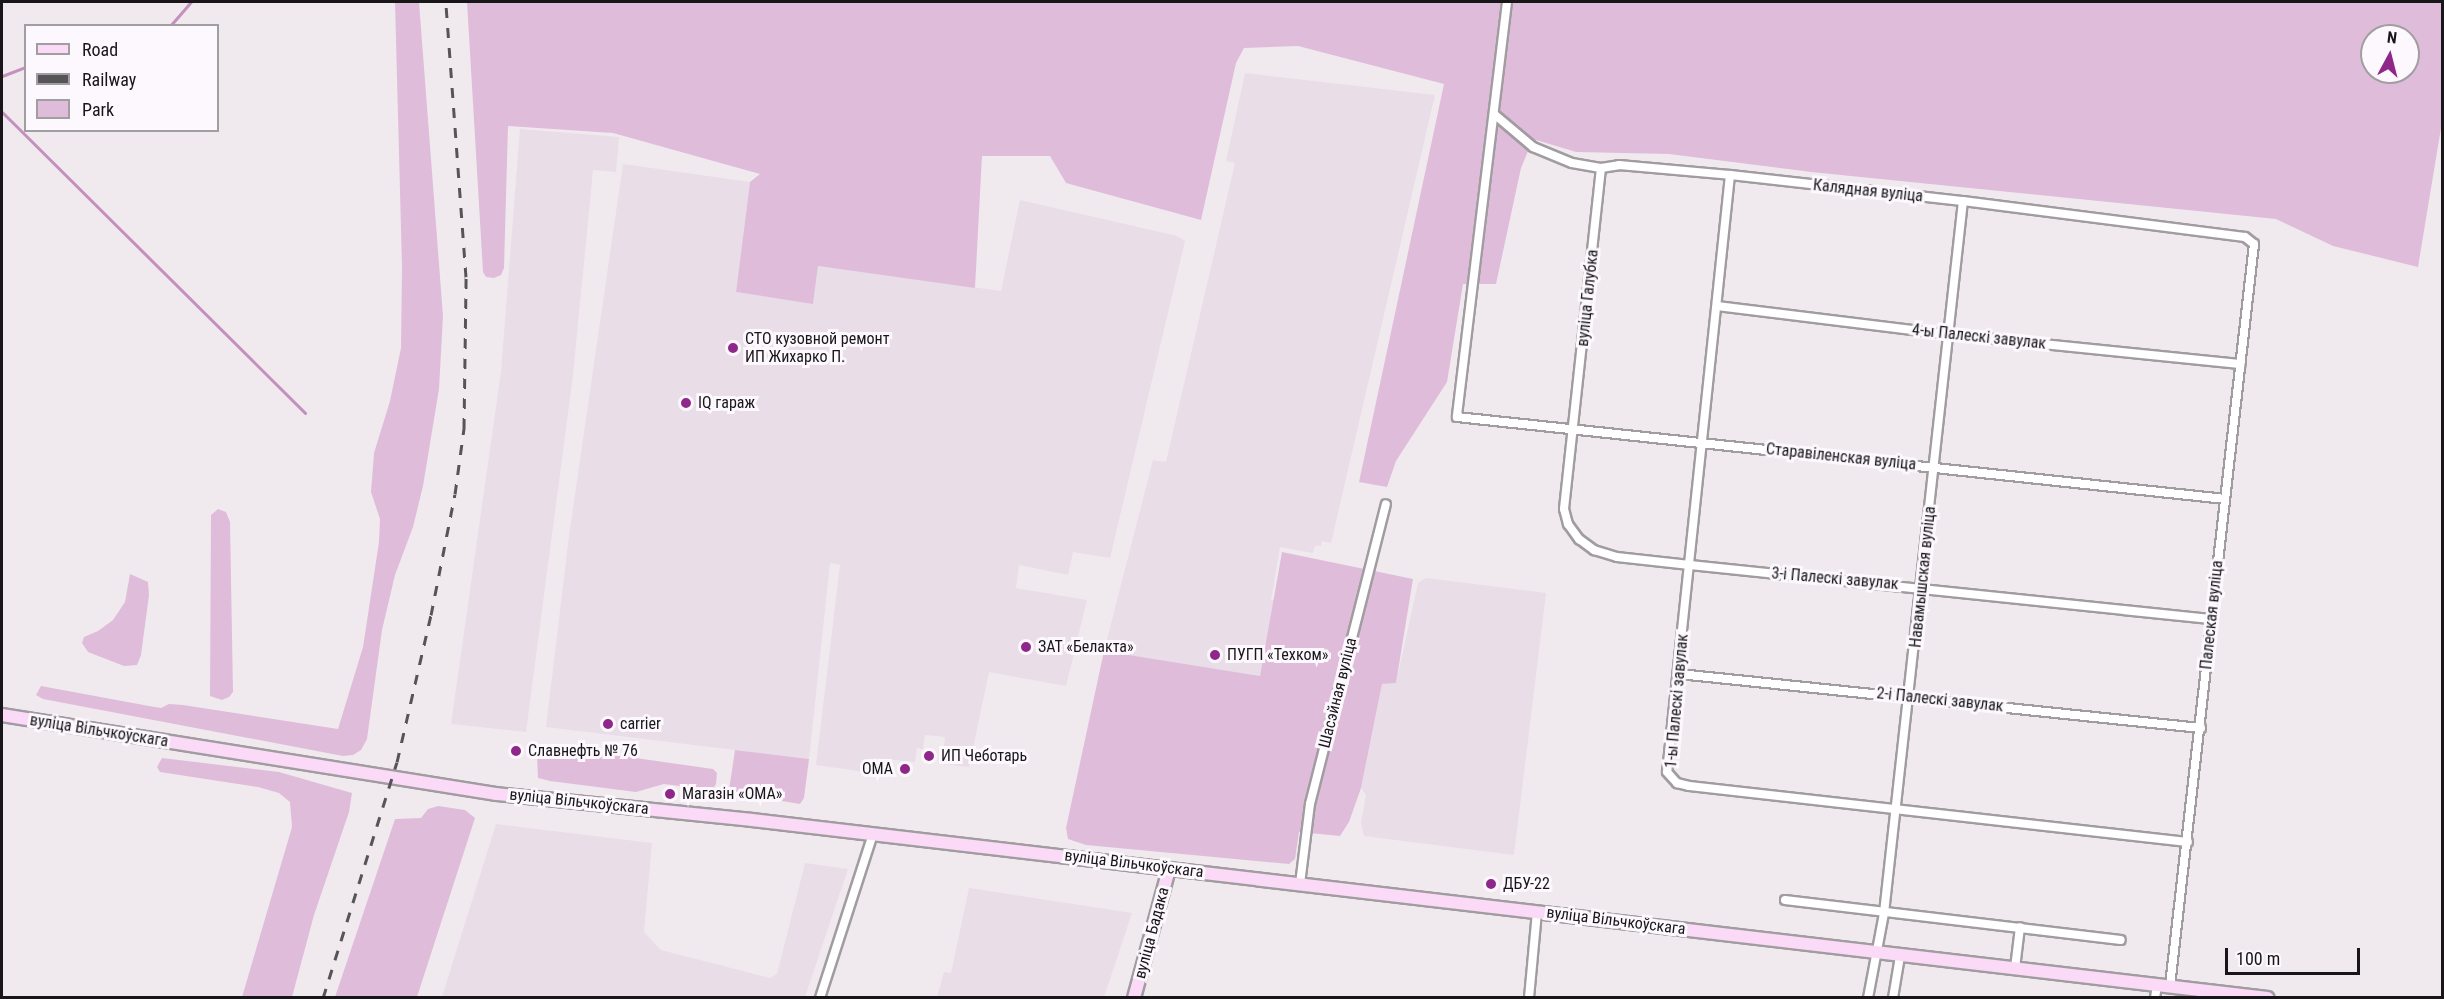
<!DOCTYPE html>
<meta charset="utf-8">
<style>
body{margin:0}
#map{position:relative;width:2444px;height:999px;overflow:hidden;background:#f0eaef;font-family:"Roboto Condensed",sans-serif}
div>[style]{position:absolute}
.built>*{inset:0;background:#e9dde8}
.green>*{inset:0;background:#e0bcdb}
.stream>*{height:3px;margin:-1.5px;padding:0 1.5px;transform-origin:1.5px;border-radius:1.5px;background:#c490be}
.roads{filter:drop-shadow(2px 0 #a19ca0) drop-shadow(-2px 0 #a19ca0) drop-shadow(0 2px #a19ca0) drop-shadow(0 -2px #a19ca0)}
.minor>*{height:8px;margin:-4px;padding:0 4px;transform-origin:4px;border-radius:4px;background:#fff}
.secondary>*{height:12px;margin:-6px;padding:0 6px;transform-origin:6px;border-radius:6px;background:#fadaf7}
.rail>*{height:3px;margin-top:-1.5px;transform-origin:0;background:repeating-linear-gradient(90deg,#575457 0 10px,transparent 0 20px)}
.dots>*{width:16px;height:16px;translate:-50% -50%;box-sizing:border-box;border:3px solid #fdf8fd;border-radius:50%}
span{translate:-50% -50%;white-space:nowrap;text-align:center;line-height:1.15;-webkit-text-stroke:6px #fdf8fd;paint-order:stroke}
.street-label{font-size:16px;color:#181618}
.poi-label{font-size:16px;color:#181618}
.left{translate:0 -50%;text-align:left}
.right{translate:-100% -50%;text-align:right}
.frame{position:absolute;inset:0;border:3px solid #181618;pointer-events:none}
.legend{position:absolute;left:24px;top:24px;width:195px;height:108px;box-sizing:border-box;background:#fdf8fd;border:2px solid #a19ea1;margin:0;padding:8px 10px;list-style:none;font-size:18px;color:#181618}
.legend li{display:flex;align-items:center;gap:12px;height:30px}
.legend b{width:30px;border:2px solid #a19ea1}
.north{position:absolute;left:2360px;top:24px;width:60px;height:60px;box-sizing:border-box;background:#fdf8fd;border:2px solid #a19ea1;border-radius:50%;rotate:7deg;font-size:16px;font-weight:700;line-height:24px;text-align:center;color:#181618}
.north::after{content:'';display:block;margin:auto;width:21px;height:27px;background:#8f268a;clip-path:polygon(50% 0,100% 100%,50% 72%,0 100%)}
.scale{position:absolute;left:2225px;top:948px;width:135px;height:27px;box-sizing:border-box;border:3px solid #181618;border-top:0;padding-left:8px;font-size:18px;line-height:21px;white-space:nowrap;color:#181618;-webkit-text-stroke:4px #fdf8fd;paint-order:stroke}
</style>
<div id="map">
<div class="built">
<i style="clip-path:polygon(1245px 73px,1435px 95px,1331px 543px,1322px 541px,1321px 546px,1315px 546px,1313px 553px,1280px 547px,1271px 600px,1275px 600px,1260px 676px,1104px 651px,1153px 460px,1166px 462px,1235px 163px,1226px 161px)"></i>
<i style="clip-path:polygon(520px 129px,619px 137px,616px 172px,593px 170px,573px 375px,526px 732px,451px 724px,501px 372px)"></i>
<i style="clip-path:polygon(623px 164px,750px 182px,736px 292px,813px 303px,818px 266px,1001px 291px,1020px 200px,1177px 236px,1185px 241px,1110px 558px,1073px 552px,1068px 575px,1019px 565px,1016px 588px,1087px 600px,1066px 686px,989px 672px,969px 767px,942px 764px,945px 737px,925px 735px,923px 749px,917px 748px,915px 762px,874px 758px,872px 773px,816px 765px,840px 565px,830px 563px,809px 759px,546px 727px,569px 536px)"></i>
<i style="clip-path:polygon(1426px 578px,1546px 593px,1514px 855px,1364px 836px,1361px 823px,1366px 795px,1361px 788px,1382px 684px,1396px 683px,1418px 583px)"></i>
<i style="clip-path:polygon(496px 824px,652px 843px,644px 932px,661px 950px,770px 978px,777px 974px,805px 863px,848px 869px,805px 997px,442px 997px)"></i>
<i style="clip-path:polygon(969px 888px,1132px 913px,1104px 997px,937px 997px,944px 972px,951px 973px)"></i>
</div>
<div class="green">
<i style="clip-path:polygon(395px 2px,419px 2px,443px 316px,439px 389px,423px 486px,413px 527px,395px 575px,382px 630px,367px 739px,361px 750px,353px 755px,343px 756px,43px 699px,36px 695px,41px 686px,149px 706px,161px 708px,169px 704px,183px 705px,338px 729px,363px 647px,379px 542px,380px 519px,371px 492px,374px 453px,390px 401px,401px 348px,402px 267px)"></i>
<i style="clip-path:polygon(evenodd,467px 2px,2442px 2px,2442px 122px,2418px 267px,2333px 246px,2276px 219px,1811px 172px,1669px 154px,1576px 152px,1533px 139px,1521px 168px,1496px 284px,1463px 284px,1447px 382px,1396px 461px,1387px 487px,1359px 482px,1444px 84px,1298px 46px,1244px 48px,1236px 63px,1201px 220px,1066px 183px,1050px 156px,982px 156px,975px 288px,818px 266px,813px 304px,736px 292px,750px 182px,760px 174px,613px 133px,508px 126px,504px 268px,501px 275px,494px 278px,486px 277px,483px 272px,467px 2px,2372px 36px,2408px 36px,2408px 72px,2372px 72px,2372px 36px)"></i>
<i style="clip-path:polygon(218px 509px,226px 512px,230px 522px,233px 692px,229px 697px,222px 700px,210px 696px,211px 515px)"></i>
<i style="clip-path:polygon(1282px 552px,1413px 579px,1396px 683px,1382px 684px,1361px 788px,1349px 822px,1340px 836px,1299px 832px,1295px 859px,1289px 864px,1086px 845px,1068px 839px,1066px 828px,1104px 651px,1260px 676px)"></i>
<i style="clip-path:polygon(130px 574px,148px 582px,149px 595px,141px 655px,137px 665px,124px 666px,88px 652px,82px 643px,84px 637px,98px 631px,113px 620px,125px 602px)"></i>
<i style="clip-path:polygon(544px 745px,713px 769px,717px 773px,716px 784px,712px 790px,664px 784px,636px 792px,550px 781px,538px 778px,537px 756px,539px 750px)"></i>
<i style="clip-path:polygon(735px 750px,809px 759px,804px 798px,800px 804px,734px 793px,729px 790px)"></i>
<i style="clip-path:polygon(162px 758px,279px 772px,352px 793px,349px 812px,314px 915px,292px 997px,242px 997px,292px 827px,290px 802px,279px 793px,258px 787px,160px 772px,157px 767px)"></i>
<i style="clip-path:polygon(438px 806px,465px 810px,475px 818px,417px 997px,335px 997px,395px 819px,421px 818px,428px 809px)"></i>
</div>
<div class="stream">
<i style="left:170px;top:26px;width:32px;rotate:-49deg"></i>
<i style="left:2px;top:76px;width:26px;rotate:-21deg"></i>
<i style="left:2px;top:112px;width:427px;rotate:44.8deg"></i>
</div>
<div class="roads">
<div class="minor">
<i style="left:1507px;top:2px;width:418px;rotate:96.9deg"></i>
<i style="left:1457px;top:417px;width:772px;rotate:6.09deg"></i>
<i style="left:1494px;top:114px;width:51px;rotate:40.2deg"></i>
<i style="left:1533px;top:147px;width:42px;rotate:22.3deg"></i>
<i style="left:1572px;top:163px;width:29px;rotate:10deg"></i>
<i style="left:1601px;top:168px;width:18px;rotate:-9deg"></i>
<i style="left:1619px;top:165px;width:111px;rotate:5.1deg"></i>
<i style="left:1730px;top:175px;width:234px;rotate:6.4deg"></i>
<i style="left:1963px;top:201px;width:284px;rotate:7.3deg"></i>
<i style="left:2245px;top:237px;width:11px;rotate:38deg"></i>
<i style="left:2254px;top:244px;width:747px;rotate:96.46deg"></i>
<i style="left:1601px;top:168px;width:343px;rotate:96.2deg"></i>
<i style="left:1564px;top:509px;width:16px;rotate:75deg"></i>
<i style="left:1568px;top:524px;width:19px;rotate:54deg"></i>
<i style="left:1579px;top:539px;width:19px;rotate:36deg"></i>
<i style="left:1594px;top:550px;width:24px;rotate:17deg"></i>
<i style="left:1617px;top:557px;width:73px;rotate:6.3deg"></i>
<i style="left:1690px;top:565px;width:523px;rotate:5.93deg"></i>
<i style="left:1730px;top:175px;width:600px;rotate:96.02deg"></i>
<i style="left:1667px;top:772px;width:15px;rotate:48deg"></i>
<i style="left:1677px;top:783px;width:12px;rotate:14deg"></i>
<i style="left:1689px;top:786px;width:502px;rotate:6.4deg"></i>
<i style="left:1717px;top:306px;width:248px;rotate:7deg"></i>
<i style="left:1963px;top:336px;width:279px;rotate:5.8deg"></i>
<i style="left:1679px;top:674px;width:525px;rotate:5.91deg"></i>
<i style="left:1300px;top:884px;width:81px;rotate:-82.9deg"></i>
<i style="left:1310px;top:804px;width:309px;rotate:-75.8deg"></i>
<i style="left:1785px;top:900px;width:338px;rotate:6.8deg"></i>
<i style="left:2015px;top:968px;width:41px;rotate:-83deg"></i>
<i style="left:820px;top:998px;width:172px;rotate:-72.1deg"></i>
<i style="left:1529px;top:998px;width:86px;rotate:-84.7deg"></i>
<i style="left:1868px;top:998px;width:86px;rotate:-79.3deg"></i>
<i style="left:1884px;top:913px;width:716px;rotate:-83.67deg"></i>
<i style="left:1893px;top:998px;width:43px;rotate:-80.5deg"></i>
<i style="left:2155px;top:998px;width:13px;rotate:-81deg"></i>
</div>
<div class="secondary">
<i style="left:2px;top:715px;width:500px;rotate:9.09deg"></i>
<i style="left:496px;top:794px;width:257px;rotate:5.8deg"></i>
<i style="left:752px;top:820px;width:1526px;rotate:6.7deg"></i>
<i style="left:1134px;top:998px;width:134px;rotate:-74.8deg"></i>
</div>
</div>
<div class="rail">
<i style="left:323px;top:998px;width:247px;rotate:-72.6deg"></i>
<i style="left:397px;top:762px;width:151px;rotate:-77deg"></i>
<i style="left:431px;top:615px;width:123px;rotate:-78.8deg"></i>
<i style="left:455px;top:494px;width:67px;rotate:-82.2deg"></i>
<i style="left:464px;top:428px;width:151px;rotate:-89.2deg"></i>
<i style="left:466px;top:277px;width:276px;rotate:-94.2deg"></i>
</div>
<div class="dots">
<i style="left:733px;top:348px;background:#8f268a"></i>
<i style="left:686px;top:403px;background:#8f268a"></i>
<i style="left:1026px;top:647px;background:#8f268a"></i>
<i style="left:1215px;top:655px;background:#8f268a"></i>
<i style="left:608px;top:724px;background:#8f268a"></i>
<i style="left:516px;top:751px;background:#8f268a"></i>
<i style="left:929px;top:756px;background:#8f268a"></i>
<i style="left:905px;top:769px;background:#8f268a"></i>
<i style="left:670px;top:794px;background:#8f268a"></i>
<i style="left:1491px;top:884px;background:#8f268a"></i>
</div>
<div class="street-label">
<span style="left:1868px;top:191px;rotate:6deg">Калядная вуліца</span>
<span style="left:1588px;top:298px;rotate:-84deg">вуліца Галубка</span>
<span style="left:1979px;top:337px;rotate:6deg">4-ы Палескі завулак</span>
<span style="left:1841px;top:457px;rotate:6deg">Старавіленская вуліца</span>
<span style="left:1923px;top:577px;rotate:-84deg">Навамышская вуліца</span>
<span style="left:1835px;top:579px;rotate:5deg">3-і Палескі завулак</span>
<span style="left:2212px;top:615px;rotate:-84deg">Палеская вуліца</span>
<span style="left:1338px;top:693px;rotate:-76deg">Шасэйная вуліца</span>
<span style="left:1940px;top:700px;rotate:6deg">2-і Палескі завулак</span>
<span style="left:1677px;top:701px;rotate:-85deg">1-ы Палескі завулак</span>
<span style="left:99px;top:731px;rotate:9deg">вуліца Вільчкоўскага</span>
<span style="left:579px;top:802px;rotate:6deg">вуліца Вільчкоўскага</span>
<span style="left:1134px;top:864px;rotate:7deg">вуліца Вільчкоўскага</span>
<span style="left:1616px;top:921px;rotate:7deg">вуліца Вільчкоўскага</span>
<span style="left:1152px;top:933px;rotate:-75deg">вуліца Бадака</span>
</div>
<div class="poi-label">
<span class="left" style="left:745px;top:348px">СТО кузовной ремонт<br>ИП Жихарко П.</span>
<span class="left" style="left:698px;top:403px">IQ гараж</span>
<span class="left" style="left:1038px;top:647px">ЗАТ «Белакта»</span>
<span class="left" style="left:1227px;top:655px">ПУГП «Техком»</span>
<span class="left" style="left:620px;top:724px">carrier</span>
<span class="left" style="left:528px;top:751px">Славнефть № 76</span>
<span class="left" style="left:941px;top:756px">ИП Чеботарь</span>
<span class="right" style="left:893px;top:769px">ОМА</span>
<span class="left" style="left:682px;top:794px">Магазін «ОМА»</span>
<span class="left" style="left:1503px;top:884px">ДБУ-22</span>
</div>
<div class="frame"></div>
<ul class="legend">
<li><b style="height:8px;background:#fadaf7"></b>Road</li>
<li><b style="height:8px;background:#575457"></b>Railway</li>
<li><b style="height:16px;background:#e0bcdb"></b>Park</li>
</ul>
<div class="north">N</div>
<div class="scale">100 m</div>
</div>
